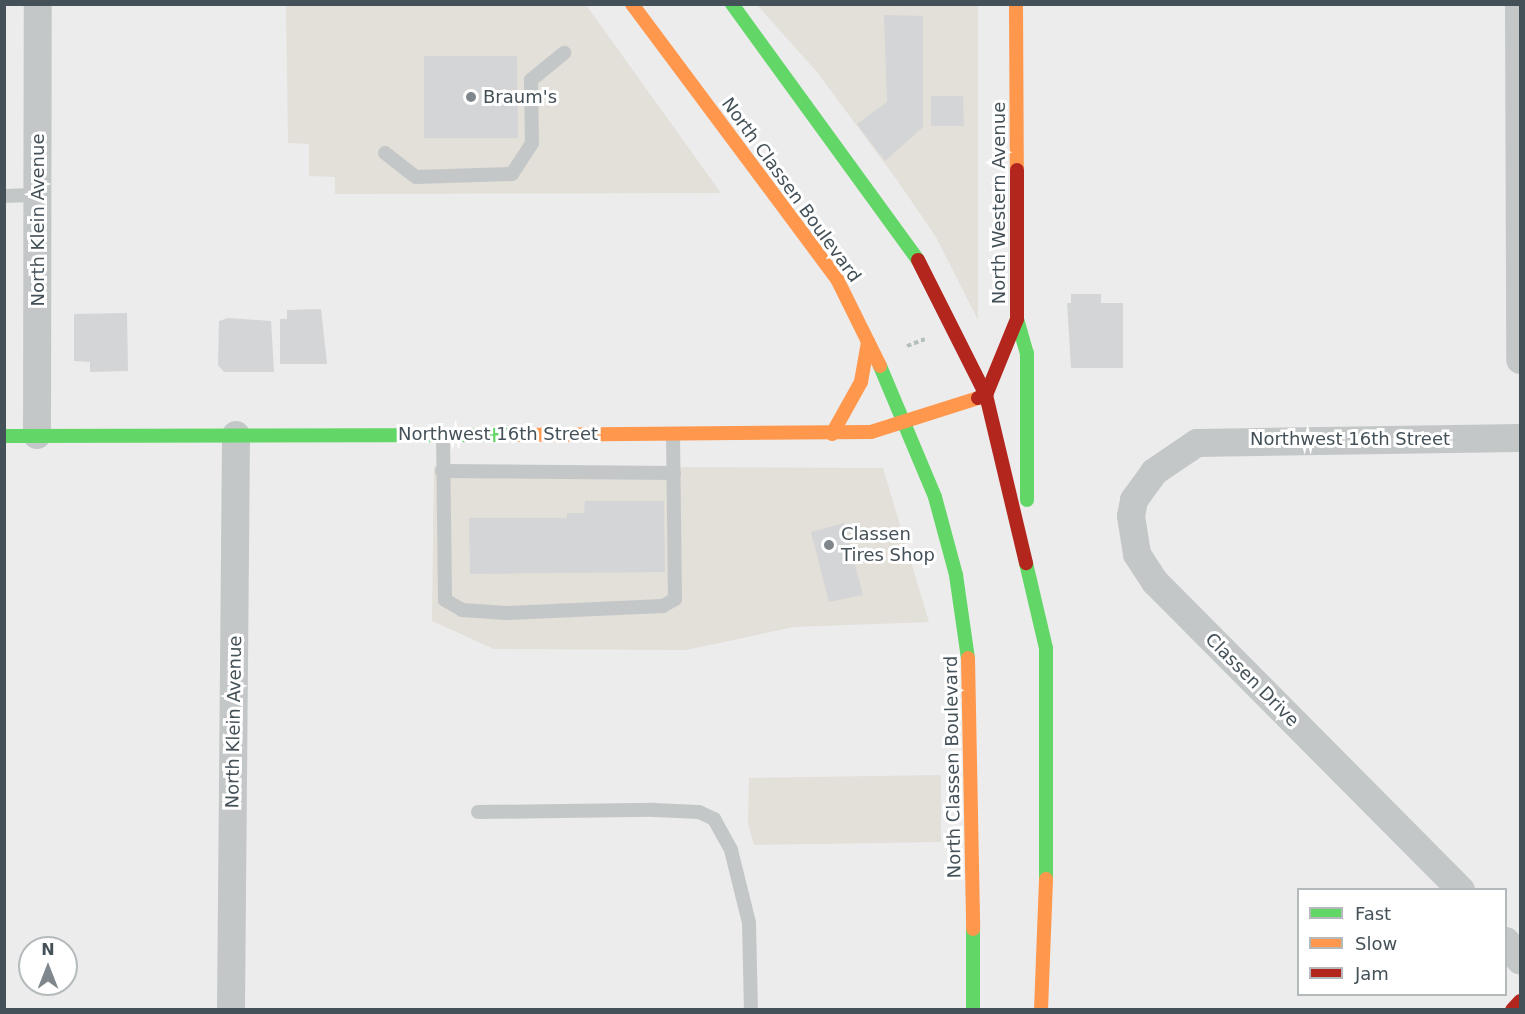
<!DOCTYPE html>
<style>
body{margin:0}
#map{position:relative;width:1525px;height:1014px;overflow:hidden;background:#edecec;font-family:"DejaVu Sans",sans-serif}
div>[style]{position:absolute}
.commercial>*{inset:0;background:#e3dfd9}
.building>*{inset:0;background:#d4d5d6}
.path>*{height:4px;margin-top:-2px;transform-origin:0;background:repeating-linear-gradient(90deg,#b3bfba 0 4.5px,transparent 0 7.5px)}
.lane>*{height:14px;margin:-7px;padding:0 7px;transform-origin:7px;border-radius:7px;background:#c4c7c8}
.street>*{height:28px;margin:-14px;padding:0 14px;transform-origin:14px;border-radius:14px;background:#c4c7c8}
.fast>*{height:14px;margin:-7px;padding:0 7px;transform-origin:7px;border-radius:7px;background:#63d668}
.slow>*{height:14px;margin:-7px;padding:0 7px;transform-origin:7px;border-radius:7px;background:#ff974d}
.jam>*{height:14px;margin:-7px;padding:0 7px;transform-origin:7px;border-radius:7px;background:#b3261e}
.dots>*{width:16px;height:16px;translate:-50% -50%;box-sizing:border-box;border:3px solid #fff;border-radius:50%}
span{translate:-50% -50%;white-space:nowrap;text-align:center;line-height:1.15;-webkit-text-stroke:6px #fff;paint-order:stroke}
.poi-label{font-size:18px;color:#445158}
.left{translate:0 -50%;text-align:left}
.street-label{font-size:18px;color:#445158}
.frame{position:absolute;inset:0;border:6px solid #445158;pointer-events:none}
.legend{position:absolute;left:1297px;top:888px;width:210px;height:108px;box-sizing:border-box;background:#fff;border:2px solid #b4b9bc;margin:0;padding:8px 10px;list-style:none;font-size:18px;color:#445158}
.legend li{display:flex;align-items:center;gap:12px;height:30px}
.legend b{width:30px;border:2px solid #b4b9bc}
.north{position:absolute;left:18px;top:936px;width:60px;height:60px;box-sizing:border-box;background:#fff;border:2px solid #b4b9bc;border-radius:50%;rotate:0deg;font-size:16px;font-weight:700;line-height:24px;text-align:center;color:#445158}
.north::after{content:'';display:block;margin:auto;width:21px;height:27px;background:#7f878c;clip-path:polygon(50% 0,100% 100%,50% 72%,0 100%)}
</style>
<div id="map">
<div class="commercial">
<i style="clip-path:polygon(286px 5px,586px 5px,721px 193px,335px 194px,335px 177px,309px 176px,309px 144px,288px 143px)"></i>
<i style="clip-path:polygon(757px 5px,978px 5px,978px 320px,936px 237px,897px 180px,817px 72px)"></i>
<i style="clip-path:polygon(434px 466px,883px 468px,929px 622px,794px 627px,686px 650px,494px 649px,432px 621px)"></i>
<i style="clip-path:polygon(941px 775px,941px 842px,754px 845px,748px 824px,749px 778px)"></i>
</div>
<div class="building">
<i style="clip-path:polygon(884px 15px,923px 16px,923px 127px,885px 161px,857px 124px,887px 102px)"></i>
<i style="clip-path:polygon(424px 56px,517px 56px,518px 138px,424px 138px)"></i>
<i style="clip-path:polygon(931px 96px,963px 96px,964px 126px,931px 126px)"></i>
<i style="clip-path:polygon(1071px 294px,1101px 294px,1101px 303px,1123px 303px,1123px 368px,1071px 368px,1067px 303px,1071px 303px)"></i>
<i style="clip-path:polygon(321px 309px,327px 364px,280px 364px,280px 319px,287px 319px,287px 310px)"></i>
<i style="clip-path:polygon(127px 313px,128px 371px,90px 372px,90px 362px,74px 361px,74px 314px)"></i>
<i style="clip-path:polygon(228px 318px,271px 321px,274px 372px,224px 372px,218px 365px,219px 321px)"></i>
<i style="clip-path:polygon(585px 501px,664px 501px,665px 572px,470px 574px,469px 518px,567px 518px,567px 513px,584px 513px)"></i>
<i style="clip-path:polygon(844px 523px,863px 595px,829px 602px,811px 532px)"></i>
</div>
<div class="path">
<i style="left:907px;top:346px;width:19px;rotate:-21deg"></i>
</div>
<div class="lane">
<i style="left:385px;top:153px;width:39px;rotate:38deg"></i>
<i style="left:416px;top:177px;width:96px;rotate:-1.8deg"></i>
<i style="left:512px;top:174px;width:37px;rotate:-57deg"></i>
<i style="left:532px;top:143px;width:63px;rotate:-90.9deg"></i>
<i style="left:531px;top:80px;width:43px;rotate:-39.3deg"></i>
<i style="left:4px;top:196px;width:34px;rotate:-2deg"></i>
<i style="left:443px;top:434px;width:166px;rotate:89.3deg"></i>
<i style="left:445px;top:600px;width:20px;rotate:30deg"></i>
<i style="left:462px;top:610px;width:45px;rotate:3.8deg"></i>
<i style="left:507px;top:613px;width:156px;rotate:-2.6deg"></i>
<i style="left:663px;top:606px;width:14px;rotate:-30deg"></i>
<i style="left:675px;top:599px;width:165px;rotate:-90.7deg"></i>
<i style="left:442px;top:471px;width:232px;rotate:0.5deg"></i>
<i style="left:478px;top:812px;width:176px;rotate:-0.7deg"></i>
<i style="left:654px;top:810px;width:45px;rotate:2.5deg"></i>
<i style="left:699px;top:812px;width:17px;rotate:25deg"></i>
<i style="left:714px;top:819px;width:35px;rotate:61deg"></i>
<i style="left:731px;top:850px;width:75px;rotate:76.1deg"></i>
<i style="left:749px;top:923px;width:87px;rotate:88.7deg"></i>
</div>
<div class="street">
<i style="left:1519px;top:4px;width:356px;rotate:89.8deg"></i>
<i style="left:37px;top:435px;width:431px;rotate:-89.9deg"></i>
<i style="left:1461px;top:890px;width:434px;rotate:-134.8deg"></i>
<i style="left:1155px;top:582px;width:33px;rotate:-123deg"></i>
<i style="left:1137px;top:554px;width:38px;rotate:-99deg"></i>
<i style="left:1131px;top:516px;width:16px;rotate:-79deg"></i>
<i style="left:1134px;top:500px;width:34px;rotate:-54deg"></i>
<i style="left:1154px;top:472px;width:52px;rotate:-34deg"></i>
<i style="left:1197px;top:443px;width:323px;rotate:-0.9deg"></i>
<i style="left:1506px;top:941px;width:24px;rotate:54deg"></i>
<i style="left:231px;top:1010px;width:575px;rotate:-89.5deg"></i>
</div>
<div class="fast">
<i style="left:732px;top:4px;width:316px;rotate:54deg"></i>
<i style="left:1017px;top:319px;width:35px;rotate:74deg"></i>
<i style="left:1027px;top:353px;width:147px;rotate:90deg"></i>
<i style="left:880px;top:366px;width:142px;rotate:67.2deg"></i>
<i style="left:935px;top:497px;width:81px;rotate:74.9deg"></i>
<i style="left:956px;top:575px;width:84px;rotate:81.8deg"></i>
<i style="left:4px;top:436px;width:513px;rotate:-0.11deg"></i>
<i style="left:1026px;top:563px;width:87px;rotate:76.8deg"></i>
<i style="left:1046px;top:648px;width:231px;rotate:90deg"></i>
<i style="left:973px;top:929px;width:81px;rotate:90deg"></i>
</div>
<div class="slow">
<i style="left:632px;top:4px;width:343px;rotate:53.3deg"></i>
<i style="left:837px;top:279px;width:97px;rotate:63.7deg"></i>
<i style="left:1016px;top:4px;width:166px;rotate:89.7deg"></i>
<i style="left:832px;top:434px;width:60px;rotate:-60.9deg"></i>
<i style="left:861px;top:382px;width:41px;rotate:-80.1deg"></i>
<i style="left:517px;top:435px;width:354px;rotate:-0.5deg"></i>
<i style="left:871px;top:432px;width:112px;rotate:-17.6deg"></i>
<i style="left:968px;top:658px;width:271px;rotate:88.9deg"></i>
<i style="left:1041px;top:1010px;width:131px;rotate:-87.8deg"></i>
</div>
<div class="jam">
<i style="left:918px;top:260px;width:151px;rotate:63.3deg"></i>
<i style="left:986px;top:395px;width:173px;rotate:76.6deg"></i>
<i style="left:978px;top:398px;width:9px;rotate:-21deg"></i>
<i style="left:986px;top:395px;width:82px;rotate:-67.8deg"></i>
<i style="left:1017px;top:319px;width:149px;rotate:-90deg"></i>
<i style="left:1512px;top:1010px;width:12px;rotate:-48deg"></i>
</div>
<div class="dots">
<i style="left:471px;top:97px;background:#7f878c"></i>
<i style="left:829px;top:545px;background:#7f878c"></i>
</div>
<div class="poi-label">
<span class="left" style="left:483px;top:97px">Braum's</span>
<span class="left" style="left:841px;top:545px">Classen<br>Tires Shop</span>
</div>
<div class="street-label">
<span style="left:791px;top:190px;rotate:54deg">North Classen Boulevard</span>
<span style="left:999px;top:203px;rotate:-90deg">North Western Avenue</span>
<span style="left:38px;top:220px;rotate:-90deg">North Klein Avenue</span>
<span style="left:498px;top:434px">Northwest 16th Street</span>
<span style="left:1350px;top:439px">Northwest 16th Street</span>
<span style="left:1252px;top:680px;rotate:45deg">Classen Drive</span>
<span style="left:234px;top:722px;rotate:-89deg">North Klein Avenue</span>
<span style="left:953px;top:767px;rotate:-91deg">North Classen Boulevard</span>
</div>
<div class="frame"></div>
<ul class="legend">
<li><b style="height:8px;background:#63d668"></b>Fast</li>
<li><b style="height:8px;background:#ff974d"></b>Slow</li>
<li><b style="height:8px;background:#b3261e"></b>Jam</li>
</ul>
<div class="north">N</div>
</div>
